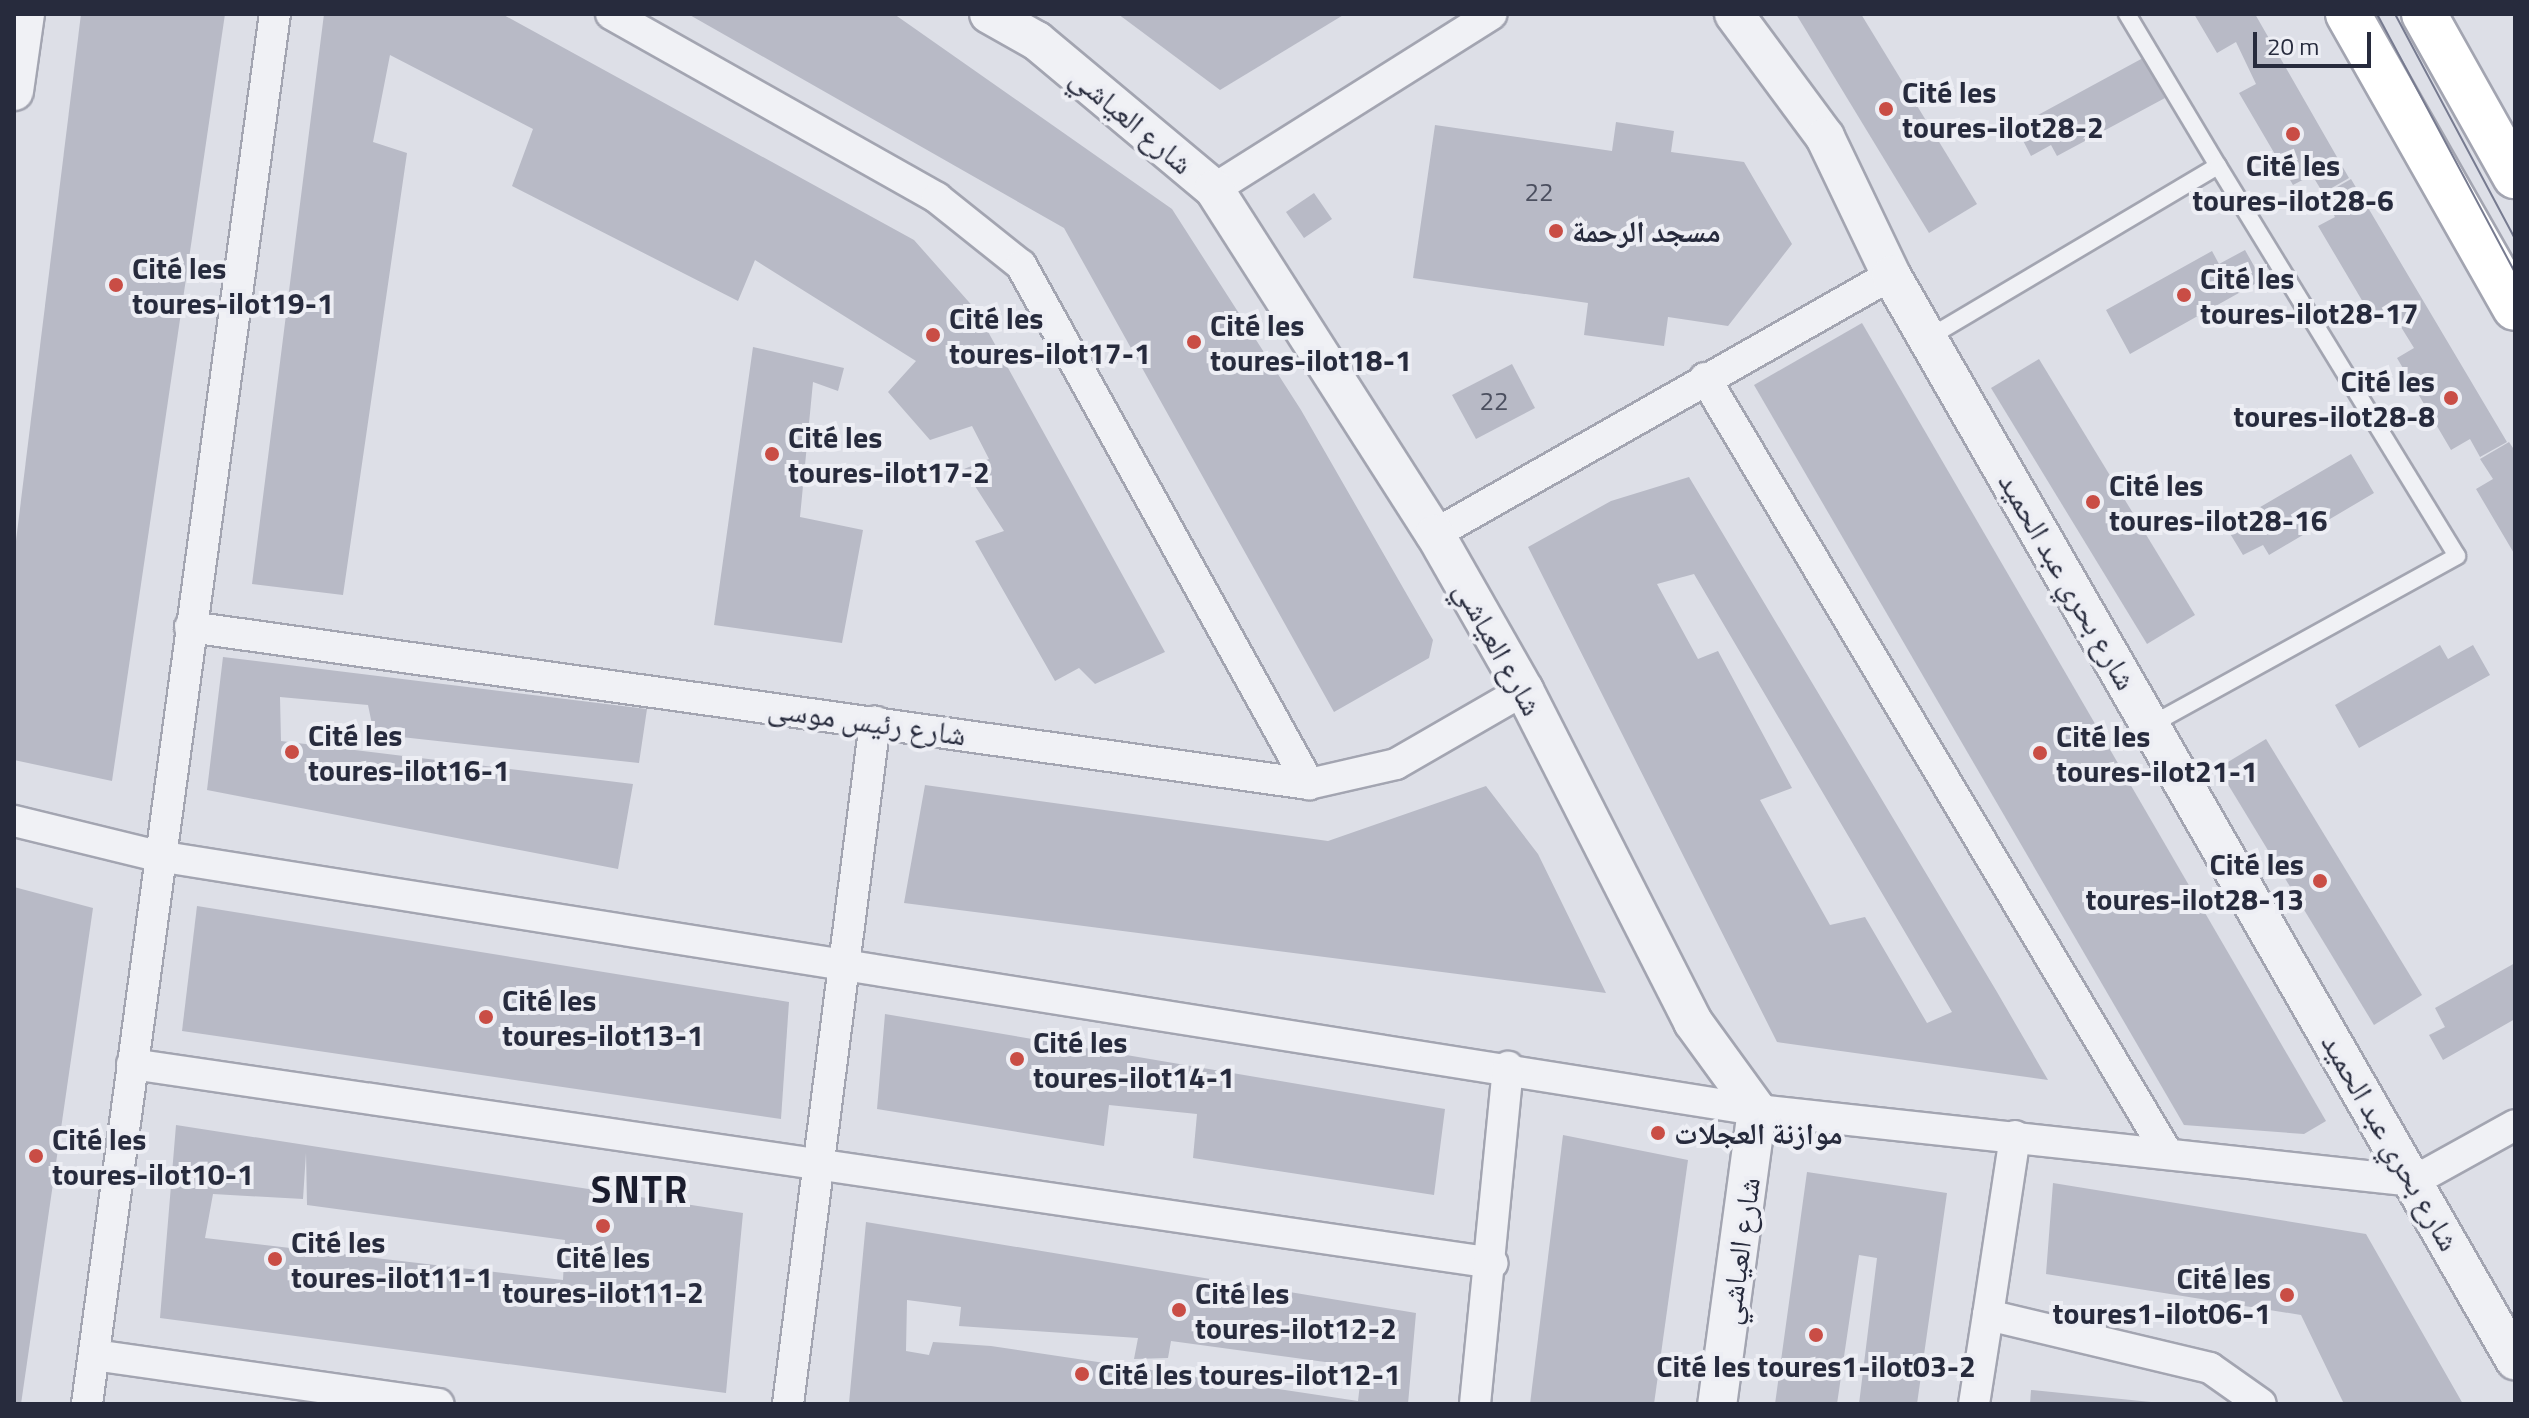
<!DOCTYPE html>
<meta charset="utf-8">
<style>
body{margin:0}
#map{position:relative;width:2529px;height:1418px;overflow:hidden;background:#dddfe7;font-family:"Titillium Web","Noto Naskh Arabic",sans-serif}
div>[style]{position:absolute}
.building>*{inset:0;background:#b8bac6}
.roads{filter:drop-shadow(2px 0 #a3a5b1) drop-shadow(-2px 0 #a3a5b1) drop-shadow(0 2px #a3a5b1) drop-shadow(0 -2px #a3a5b1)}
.service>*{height:16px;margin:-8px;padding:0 8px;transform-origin:8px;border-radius:8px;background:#f0f1f5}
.minor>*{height:30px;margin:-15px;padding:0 15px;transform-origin:15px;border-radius:15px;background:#f0f1f5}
.tertiary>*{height:38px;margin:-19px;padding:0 19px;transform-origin:19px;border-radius:19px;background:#f0f1f5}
.secondary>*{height:44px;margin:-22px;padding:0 22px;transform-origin:22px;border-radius:22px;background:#fff}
.tram>*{height:2px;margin:-1px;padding:0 1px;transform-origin:1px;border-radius:1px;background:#777b90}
.dots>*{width:22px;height:22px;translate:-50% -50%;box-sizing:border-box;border:4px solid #edeef4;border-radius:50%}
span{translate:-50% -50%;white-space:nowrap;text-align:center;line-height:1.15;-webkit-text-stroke:8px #edeef4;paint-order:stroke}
.number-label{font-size:26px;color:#4b4f5f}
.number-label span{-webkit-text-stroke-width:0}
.poi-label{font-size:30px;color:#272b3d;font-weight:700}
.left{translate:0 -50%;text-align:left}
.right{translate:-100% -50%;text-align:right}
.street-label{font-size:30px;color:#272b3d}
.district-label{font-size:38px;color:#1a1c2d;font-weight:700;letter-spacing:2px}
.frame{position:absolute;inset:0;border:16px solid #272b3d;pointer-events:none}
.scale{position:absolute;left:2253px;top:32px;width:118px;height:36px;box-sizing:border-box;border:4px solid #272b3d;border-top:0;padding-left:10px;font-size:24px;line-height:28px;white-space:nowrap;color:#272b3d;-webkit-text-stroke:6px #edeef4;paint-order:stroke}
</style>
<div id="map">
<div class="building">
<i style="clip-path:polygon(81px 14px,225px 14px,112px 781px,14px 760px,14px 557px)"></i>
<i style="clip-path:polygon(324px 14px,502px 14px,914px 240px,976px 310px,1165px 652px,1095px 684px,1079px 668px,1055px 681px,975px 541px,1004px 531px,964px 469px,989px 459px,972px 426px,930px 440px,888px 392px,916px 361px,755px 260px,738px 301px,512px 186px,533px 129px,390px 55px,373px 142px,407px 153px,343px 595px,252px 584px)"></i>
<i style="clip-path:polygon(688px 14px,894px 14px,1172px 209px,1301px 410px,1433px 640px,1429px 658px,1334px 712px,1064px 228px)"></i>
<i style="clip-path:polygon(1118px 14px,1345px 14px,1220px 90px)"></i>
<i style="clip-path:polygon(1796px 14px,1861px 14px,1977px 204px,1929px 233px)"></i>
<i style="clip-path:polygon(2194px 14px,2255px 14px,2349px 178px,2323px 193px,2312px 175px,2293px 185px,2239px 93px,2256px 84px,2236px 42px,2217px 53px)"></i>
<i style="clip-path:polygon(2143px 58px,2165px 98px,2057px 156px,2051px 145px,2031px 156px,2016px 127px)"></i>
<i style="clip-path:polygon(1616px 122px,1674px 131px,1671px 152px,1744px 162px,1792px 244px,1728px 326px,1668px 317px,1664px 346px,1584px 335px,1588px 303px,1413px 278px,1435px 125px,1612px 151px)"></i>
<i style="clip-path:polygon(2351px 179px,2507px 442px,2480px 457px,2470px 439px,2451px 450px,2397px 358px,2414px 348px,2401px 327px,2409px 321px,2402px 325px,2392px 308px,2373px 319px,2318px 226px,2335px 217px,2323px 195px)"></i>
<i style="clip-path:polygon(1314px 193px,1332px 219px,1304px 238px,1286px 212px)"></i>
<i style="clip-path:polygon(2245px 250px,2262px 280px,2130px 354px,2106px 310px,2212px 251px,2219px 264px)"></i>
<i style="clip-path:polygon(1862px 323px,2326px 1121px,2304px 1134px,2184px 1125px,1754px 385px)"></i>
<i style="clip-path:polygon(753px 347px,844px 368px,838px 391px,813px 382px,800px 517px,863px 530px,842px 643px,714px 625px)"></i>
<i style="clip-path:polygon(2039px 359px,2195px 615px,2147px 644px,1991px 388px)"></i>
<i style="clip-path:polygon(1512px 364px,1535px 408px,1476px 439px,1452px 395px)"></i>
<i style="clip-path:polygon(2509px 442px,2515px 451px,2515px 555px,2476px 489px,2493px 479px,2480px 459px)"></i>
<i style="clip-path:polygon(2351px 454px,2374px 493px,2269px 555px,2263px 545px,2243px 555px,2226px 527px)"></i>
<i style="clip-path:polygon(evenodd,1689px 477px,1997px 992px,2048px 1080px,1777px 1042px,1528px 547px,1611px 501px,1689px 477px,1694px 574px,1952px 1012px,1927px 1023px,1865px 917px,1830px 925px,1760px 800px,1792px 788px,1718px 651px,1698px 659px,1657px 584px,1694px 574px)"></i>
<i style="clip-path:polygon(2440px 645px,2448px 659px,2473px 645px,2490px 675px,2359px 748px,2335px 705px)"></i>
<i style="clip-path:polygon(223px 657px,647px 709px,639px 763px,374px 734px,368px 705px,280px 697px,281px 741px,633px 784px,618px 869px,207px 790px)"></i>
<i style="clip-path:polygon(2266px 739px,2422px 995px,2374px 1025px,2218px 768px)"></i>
<i style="clip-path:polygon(925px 785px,1328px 841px,1486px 786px,1538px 854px,1606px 993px,904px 903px)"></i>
<i style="clip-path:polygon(14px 887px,93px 908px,21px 1404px,14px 1404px)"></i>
<i style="clip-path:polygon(197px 906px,789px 1002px,781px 1119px,182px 1031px)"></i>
<i style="clip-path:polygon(2515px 963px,2515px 1019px,2443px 1060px,2429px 1035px,2445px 1027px,2435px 1008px)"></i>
<i style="clip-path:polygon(885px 1014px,1445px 1109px,1434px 1195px,1193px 1158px,1197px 1114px,1109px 1105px,1104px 1146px,877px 1109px)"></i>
<i style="clip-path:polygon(evenodd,176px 1125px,743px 1213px,726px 1393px,160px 1318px,176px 1125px,306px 1153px,307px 1205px,565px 1240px,563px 1280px,205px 1238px,213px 1194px,303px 1199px,306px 1153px)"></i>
<i style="clip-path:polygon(1563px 1135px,1688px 1160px,1654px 1404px,1530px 1404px)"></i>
<i style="clip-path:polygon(1807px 1172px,1947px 1193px,1917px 1404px,1859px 1404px,1877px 1258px,1859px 1255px,1837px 1404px,1775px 1404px)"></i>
<i style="clip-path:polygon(2053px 1183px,2366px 1234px,2463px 1404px,2344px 1404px,2301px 1315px,2046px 1274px)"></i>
<i style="clip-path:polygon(evenodd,866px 1222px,1416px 1313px,1408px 1404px,849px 1403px,866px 1222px,907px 1300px,961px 1307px,959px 1326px,1138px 1338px,1134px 1359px,1168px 1358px,1171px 1341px,1362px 1367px,1358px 1401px,991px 1346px,933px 1342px,929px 1355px,906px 1351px,907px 1300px)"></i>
<i style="clip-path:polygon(2031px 1390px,2151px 1402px,2151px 1404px,2030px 1404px)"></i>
</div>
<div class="roads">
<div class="service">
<i style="left:2127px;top:14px;width:177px;rotate:59.1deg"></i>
<i style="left:1928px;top:338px;width:337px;rotate:-30.7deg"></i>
<i style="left:2218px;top:166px;width:457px;rotate:58.5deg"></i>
<i style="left:2457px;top:556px;width:350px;rotate:151.1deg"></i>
</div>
<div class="minor">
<i style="left:611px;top:14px;width:374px;rotate:29.4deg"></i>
<i style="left:937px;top:198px;width:107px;rotate:38.6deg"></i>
<i style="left:1021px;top:265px;width:594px;rotate:60.97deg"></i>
<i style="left:1214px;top:189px;width:328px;rotate:-32.2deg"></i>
<i style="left:1705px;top:378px;width:900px;rotate:59.19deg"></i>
<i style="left:1435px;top:534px;width:524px;rotate:-29.6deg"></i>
<i style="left:190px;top:627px;width:1130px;rotate:7.99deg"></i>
<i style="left:1309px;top:784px;width:89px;rotate:-12.9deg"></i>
<i style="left:1396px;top:764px;width:148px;rotate:-30deg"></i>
<i style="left:14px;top:821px;width:148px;rotate:13.7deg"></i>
<i style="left:158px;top:856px;width:1619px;rotate:9.03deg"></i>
<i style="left:1757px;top:1110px;width:661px;rotate:6.17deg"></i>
<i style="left:2414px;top:1181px;width:115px;rotate:-29deg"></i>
<i style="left:132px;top:1064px;width:1375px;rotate:8.32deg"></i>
<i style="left:1988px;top:1315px;width:181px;rotate:-81.4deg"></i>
<i style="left:94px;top:1355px;width:348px;rotate:8.1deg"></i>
<i style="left:87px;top:1404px;width:1403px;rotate:-82.3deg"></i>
<i style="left:788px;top:1404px;width:688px;rotate:-82.73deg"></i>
<i style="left:1475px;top:1404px;width:339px;rotate:-84.4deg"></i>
<i style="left:1974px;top:1404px;width:90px;rotate:-81.1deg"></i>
<i style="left:1988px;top:1315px;width:228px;rotate:13.4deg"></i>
<i style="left:2210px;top:1368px;width:62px;rotate:35.2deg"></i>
</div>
<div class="tertiary">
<i style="left:989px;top:14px;width:55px;rotate:29.4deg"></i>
<i style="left:1037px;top:41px;width:231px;rotate:39.9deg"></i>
<i style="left:1214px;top:189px;width:410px;rotate:57.4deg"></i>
<i style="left:1435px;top:534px;width:180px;rotate:60.3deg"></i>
<i style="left:1524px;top:690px;width:373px;rotate:63deg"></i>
<i style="left:1693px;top:1022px;width:109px;rotate:54deg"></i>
<i style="left:1757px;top:1110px;width:297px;rotate:97.7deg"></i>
<i style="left:1734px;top:14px;width:153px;rotate:53.5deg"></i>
<i style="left:1825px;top:137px;width:153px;rotate:64.4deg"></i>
<i style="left:1891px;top:275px;width:1252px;rotate:60.1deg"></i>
<i style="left:14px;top:91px;width:78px;rotate:-81.9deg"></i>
</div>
<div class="secondary">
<i style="left:2348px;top:14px;width:338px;rotate:60.4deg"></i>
<i style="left:2424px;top:14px;width:186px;rotate:60.7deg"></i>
</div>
</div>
<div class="tram">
<i style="left:2377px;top:14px;width:293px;rotate:61.9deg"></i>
<i style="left:2395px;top:14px;width:255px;rotate:61.9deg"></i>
</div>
<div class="dots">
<i style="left:1886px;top:109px;background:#c94d45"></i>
<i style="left:2293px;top:134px;background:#c94d45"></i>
<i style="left:1556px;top:231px;background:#c94d45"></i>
<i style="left:116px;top:285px;background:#c94d45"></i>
<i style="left:2184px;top:295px;background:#c94d45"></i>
<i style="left:933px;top:335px;background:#c94d45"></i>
<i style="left:1194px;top:342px;background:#c94d45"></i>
<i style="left:2451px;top:398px;background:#c94d45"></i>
<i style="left:772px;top:454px;background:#c94d45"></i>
<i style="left:2093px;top:502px;background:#c94d45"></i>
<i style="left:292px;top:752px;background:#c94d45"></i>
<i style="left:2040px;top:753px;background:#c94d45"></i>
<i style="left:2320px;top:881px;background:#c94d45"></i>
<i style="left:486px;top:1017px;background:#c94d45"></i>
<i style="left:1017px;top:1059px;background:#c94d45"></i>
<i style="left:1658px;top:1133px;background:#c94d45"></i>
<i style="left:36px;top:1156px;background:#c94d45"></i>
<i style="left:603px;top:1226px;background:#c94d45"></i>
<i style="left:275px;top:1259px;background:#c94d45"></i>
<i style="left:2287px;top:1295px;background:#c94d45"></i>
<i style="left:1179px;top:1310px;background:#c94d45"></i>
<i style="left:1816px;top:1335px;background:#c94d45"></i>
<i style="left:1082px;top:1374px;background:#c94d45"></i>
</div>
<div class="number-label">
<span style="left:1539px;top:192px">22</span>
<span style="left:1494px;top:401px">22</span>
</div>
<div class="poi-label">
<span class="left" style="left:1902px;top:109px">Cité les<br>toures-ilot28-2</span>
<span style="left:2293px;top:182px">Cité les<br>toures-ilot28-6</span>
<span class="left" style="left:1572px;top:231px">مسجد الرحمة</span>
<span class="left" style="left:132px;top:285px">Cité les<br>toures-ilot19-1</span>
<span class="left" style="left:2200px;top:295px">Cité les<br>toures-ilot28-17</span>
<span class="left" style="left:949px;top:335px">Cité les<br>toures-ilot17-1</span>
<span class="left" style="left:1210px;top:342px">Cité les<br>toures-ilot18-1</span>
<span class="right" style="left:2435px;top:398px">Cité les<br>toures-ilot28-8</span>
<span class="left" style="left:788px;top:454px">Cité les<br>toures-ilot17-2</span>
<span class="left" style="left:2109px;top:502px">Cité les<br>toures-ilot28-16</span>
<span class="left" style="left:308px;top:752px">Cité les<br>toures-ilot16-1</span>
<span class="left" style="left:2056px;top:753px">Cité les<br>toures-ilot21-1</span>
<span class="right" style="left:2304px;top:881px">Cité les<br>toures-ilot28-13</span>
<span class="left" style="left:502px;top:1017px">Cité les<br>toures-ilot13-1</span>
<span class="left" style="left:1033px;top:1059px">Cité les<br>toures-ilot14-1</span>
<span class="left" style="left:1674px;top:1133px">موازنة العجلات</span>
<span class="left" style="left:52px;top:1156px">Cité les<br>toures-ilot10-1</span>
<span class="left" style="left:291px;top:1259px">Cité les<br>toures-ilot11-1</span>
<span style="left:603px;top:1274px">Cité les<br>toures-ilot11-2</span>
<span class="right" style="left:2271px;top:1295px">Cité les<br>toures1-ilot06-1</span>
<span class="left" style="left:1195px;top:1310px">Cité les<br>toures-ilot12-2</span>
<span style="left:1816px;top:1366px">Cité les toures1-ilot03-2</span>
<span class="left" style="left:1098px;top:1374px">Cité les toures-ilot12-1</span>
</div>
<div class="street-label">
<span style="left:1132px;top:120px;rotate:40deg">شارع العياشي</span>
<span style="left:2068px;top:581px;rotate:60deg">شارع بحري عبد الحميد</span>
<span style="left:1499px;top:648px;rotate:61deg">شارع العياشي</span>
<span style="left:867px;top:721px;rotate:8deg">شارع رئيس موسى</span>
<span style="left:2391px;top:1142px;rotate:60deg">شارع بحري عبد الحميد</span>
<span style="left:1739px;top:1251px;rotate:-82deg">شارع العياشي</span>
</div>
<div class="district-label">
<span style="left:640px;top:1190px">SNTR</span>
</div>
<div class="frame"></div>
<div class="scale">20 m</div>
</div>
